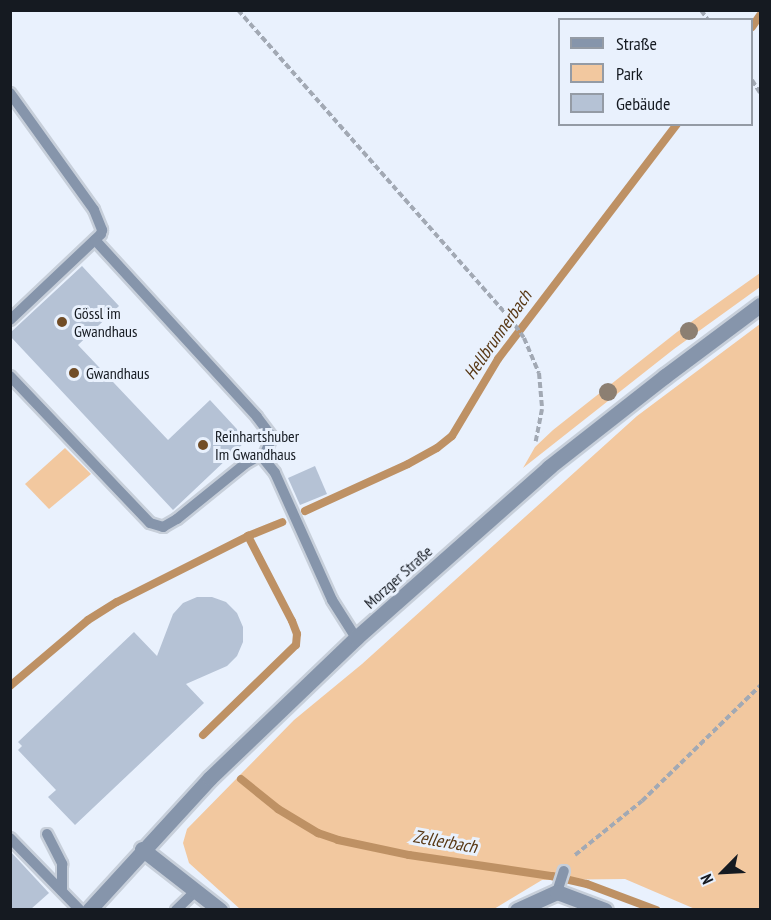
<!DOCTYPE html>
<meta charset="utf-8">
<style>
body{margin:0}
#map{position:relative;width:771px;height:920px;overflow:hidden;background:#e9f1fd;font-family:"PT Sans Narrow",sans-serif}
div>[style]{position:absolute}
.green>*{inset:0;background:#f2c89f}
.stream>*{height:8px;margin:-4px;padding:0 4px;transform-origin:4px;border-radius:4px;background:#be9164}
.building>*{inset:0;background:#b5c2d5}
.path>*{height:4px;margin-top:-2px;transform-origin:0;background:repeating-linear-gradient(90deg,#a2a9b4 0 6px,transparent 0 9px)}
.roads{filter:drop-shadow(2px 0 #c7cfda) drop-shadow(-2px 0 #c7cfda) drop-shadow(0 2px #c7cfda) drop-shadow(0 -2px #c7cfda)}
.service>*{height:10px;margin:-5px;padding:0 5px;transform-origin:5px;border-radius:5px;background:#8695ab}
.minor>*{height:15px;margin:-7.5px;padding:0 7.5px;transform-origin:7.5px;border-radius:7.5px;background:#8695ab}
.tertiary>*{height:15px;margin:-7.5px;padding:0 7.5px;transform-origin:7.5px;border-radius:7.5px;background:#8695ab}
.trees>*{width:18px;height:18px;margin:-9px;border-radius:50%;background:#8c7f72}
.dots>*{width:16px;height:16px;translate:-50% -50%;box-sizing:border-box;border:3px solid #e9f1fd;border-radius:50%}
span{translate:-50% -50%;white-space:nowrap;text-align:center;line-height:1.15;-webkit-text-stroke:6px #e9f1fd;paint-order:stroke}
.poi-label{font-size:16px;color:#151a21}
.left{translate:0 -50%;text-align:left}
.street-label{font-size:16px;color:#151a21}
.water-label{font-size:18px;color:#583815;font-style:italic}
.frame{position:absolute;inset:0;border:12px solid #151a21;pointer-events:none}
.legend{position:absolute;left:558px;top:18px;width:195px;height:108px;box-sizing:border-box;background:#e9f1fd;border:2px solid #949ba5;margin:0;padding:8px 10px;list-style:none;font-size:18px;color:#151a21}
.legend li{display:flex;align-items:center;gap:12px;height:30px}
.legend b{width:30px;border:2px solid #949ba5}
.north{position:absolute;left:693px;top:842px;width:60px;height:60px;-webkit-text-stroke:4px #e9f1fd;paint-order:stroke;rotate:246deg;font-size:16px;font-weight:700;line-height:24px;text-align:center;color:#151a21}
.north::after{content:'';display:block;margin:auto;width:21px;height:27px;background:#151a21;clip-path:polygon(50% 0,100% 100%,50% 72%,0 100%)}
</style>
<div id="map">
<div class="green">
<i style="clip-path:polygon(760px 273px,760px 287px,674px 349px,523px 468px,535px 447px,553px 430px,677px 332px)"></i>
<i style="clip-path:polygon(760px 324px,760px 909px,695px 909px,625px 879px,542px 880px,494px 909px,240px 909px,189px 863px,183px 843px,187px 829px,294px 720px,362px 664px,637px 416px)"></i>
<i style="clip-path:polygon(65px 448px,91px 474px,49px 509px,25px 484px)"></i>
</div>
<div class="stream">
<i style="left:752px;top:27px;width:14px;rotate:-56deg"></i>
<i style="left:305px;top:511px;width:113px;rotate:-24.5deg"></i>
<i style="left:408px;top:464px;width:33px;rotate:-29deg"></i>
<i style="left:437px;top:448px;width:19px;rotate:-39deg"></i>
<i style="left:452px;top:436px;width:90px;rotate:-59.1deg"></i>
<i style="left:498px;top:359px;width:295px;rotate:-52.7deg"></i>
<i style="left:10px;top:686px;width:102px;rotate:-40.2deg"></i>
<i style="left:88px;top:620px;width:34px;rotate:-32deg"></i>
<i style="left:117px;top:602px;width:147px;rotate:-26.7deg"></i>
<i style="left:248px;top:536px;width:37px;rotate:-22deg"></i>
<i style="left:203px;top:735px;width:129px;rotate:-44.1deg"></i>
<i style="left:296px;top:645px;width:11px;rotate:-85deg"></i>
<i style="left:297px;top:634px;width:14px;rotate:-111deg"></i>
<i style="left:292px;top:621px;width:96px;rotate:-117.4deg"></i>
<i style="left:241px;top:779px;width:48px;rotate:39deg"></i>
<i style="left:278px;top:809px;width:47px;rotate:31deg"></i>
<i style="left:318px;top:833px;width:21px;rotate:19deg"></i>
<i style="left:338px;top:840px;width:73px;rotate:11.9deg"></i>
<i style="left:409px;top:855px;width:145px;rotate:8.4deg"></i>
<i style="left:552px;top:876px;width:36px;rotate:13deg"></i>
<i style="left:587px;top:884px;width:74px;rotate:20.6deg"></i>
</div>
<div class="building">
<i style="clip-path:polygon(82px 266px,119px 306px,78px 345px,168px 440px,210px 400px,247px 440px,173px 510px,10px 336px,10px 333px)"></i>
<i style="clip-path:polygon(315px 466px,327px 494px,300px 505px,288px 478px)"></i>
<i style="clip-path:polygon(197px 597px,212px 597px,226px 602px,237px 613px,243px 627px,243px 642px,237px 656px,227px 666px,186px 684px,204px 703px,75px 825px,48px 797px,56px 790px,18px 750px,22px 746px,18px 742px,134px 632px,157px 656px,173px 614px,183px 603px)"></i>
<i style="clip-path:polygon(10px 851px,49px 893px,31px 909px,10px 909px)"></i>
</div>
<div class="path">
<i style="left:238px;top:10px;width:411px;rotate:48.6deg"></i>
<i style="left:510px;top:318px;width:24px;rotate:55deg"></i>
<i style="left:524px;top:338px;width:38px;rotate:67deg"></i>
<i style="left:539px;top:373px;width:36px;rotate:85deg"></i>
<i style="left:542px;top:409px;width:33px;rotate:101deg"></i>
<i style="left:701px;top:10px;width:12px;rotate:55deg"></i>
<i style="left:752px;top:80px;width:15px;rotate:58deg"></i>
<i style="left:575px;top:855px;width:86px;rotate:-38.9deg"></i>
<i style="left:642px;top:801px;width:165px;rotate:-44.3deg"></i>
</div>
<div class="roads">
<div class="service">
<i style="left:10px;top:93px;width:144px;rotate:54.3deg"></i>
<i style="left:94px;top:210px;width:22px;rotate:68deg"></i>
<i style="left:102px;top:230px;width:4px;rotate:104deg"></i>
<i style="left:101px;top:234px;width:125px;rotate:136.6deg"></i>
<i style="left:95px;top:240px;width:240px;rotate:47.5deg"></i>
<i style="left:257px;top:417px;width:25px;rotate:53deg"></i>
<i style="left:272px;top:437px;width:23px;rotate:113deg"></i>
<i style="left:10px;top:376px;width:203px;rotate:46.4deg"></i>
<i style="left:150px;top:523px;width:14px;rotate:17deg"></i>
<i style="left:163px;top:527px;width:16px;rotate:-30deg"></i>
<i style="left:177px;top:519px;width:87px;rotate:-39deg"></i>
<i style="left:245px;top:464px;width:14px;rotate:-30deg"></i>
<i style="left:257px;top:457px;width:6px;rotate:9deg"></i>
<i style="left:263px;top:458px;width:19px;rotate:51deg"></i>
<i style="left:275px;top:473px;width:139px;rotate:65.8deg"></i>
<i style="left:332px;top:600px;width:45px;rotate:57.7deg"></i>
<i style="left:47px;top:834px;width:34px;rotate:63deg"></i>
<i style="left:62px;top:864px;width:27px;rotate:90deg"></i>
<i style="left:10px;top:838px;width:100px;rotate:45.8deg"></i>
<i style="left:557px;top:892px;width:22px;rotate:-72deg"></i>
<i style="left:176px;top:910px;width:28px;rotate:-44deg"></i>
</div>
<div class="minor">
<i style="left:142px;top:849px;width:99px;rotate:38deg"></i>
<i style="left:517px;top:910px;width:44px;rotate:-24.2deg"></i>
<i style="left:557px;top:892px;width:51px;rotate:20.6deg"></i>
</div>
<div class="tertiary">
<i style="left:89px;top:910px;width:179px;rotate:-47.5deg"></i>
<i style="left:210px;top:778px;width:202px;rotate:-43.8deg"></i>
<i style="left:356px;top:638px;width:258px;rotate:-41.5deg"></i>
<i style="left:549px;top:467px;width:147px;rotate:-38.1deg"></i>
<i style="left:665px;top:376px;width:119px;rotate:-36.8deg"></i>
</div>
</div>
<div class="trees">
<i style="left:689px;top:331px"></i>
<i style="left:608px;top:392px"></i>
</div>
<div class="dots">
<i style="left:62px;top:322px;background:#714d27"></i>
<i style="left:74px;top:373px;background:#714d27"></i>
<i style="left:203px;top:445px;background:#714d27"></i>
</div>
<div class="poi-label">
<span class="left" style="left:74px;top:322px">Gössl im<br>Gwandhaus</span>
<span class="left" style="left:86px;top:373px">Gwandhaus</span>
<span class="left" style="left:215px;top:445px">Reinhartshuber<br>Im Gwandhaus</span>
</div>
<div class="street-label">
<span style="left:398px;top:577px;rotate:-42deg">Morzger Straße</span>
</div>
<div class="water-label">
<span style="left:498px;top:335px;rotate:-55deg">Hellbrunnerbach</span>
<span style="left:445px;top:842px;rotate:10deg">Zellerbach</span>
</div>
<div class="frame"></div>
<ul class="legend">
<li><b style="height:8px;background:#8695ab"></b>Straße</li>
<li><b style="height:16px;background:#f2c89f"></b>Park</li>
<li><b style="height:16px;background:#b5c2d5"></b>Gebäude</li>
</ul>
<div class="north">N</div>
</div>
